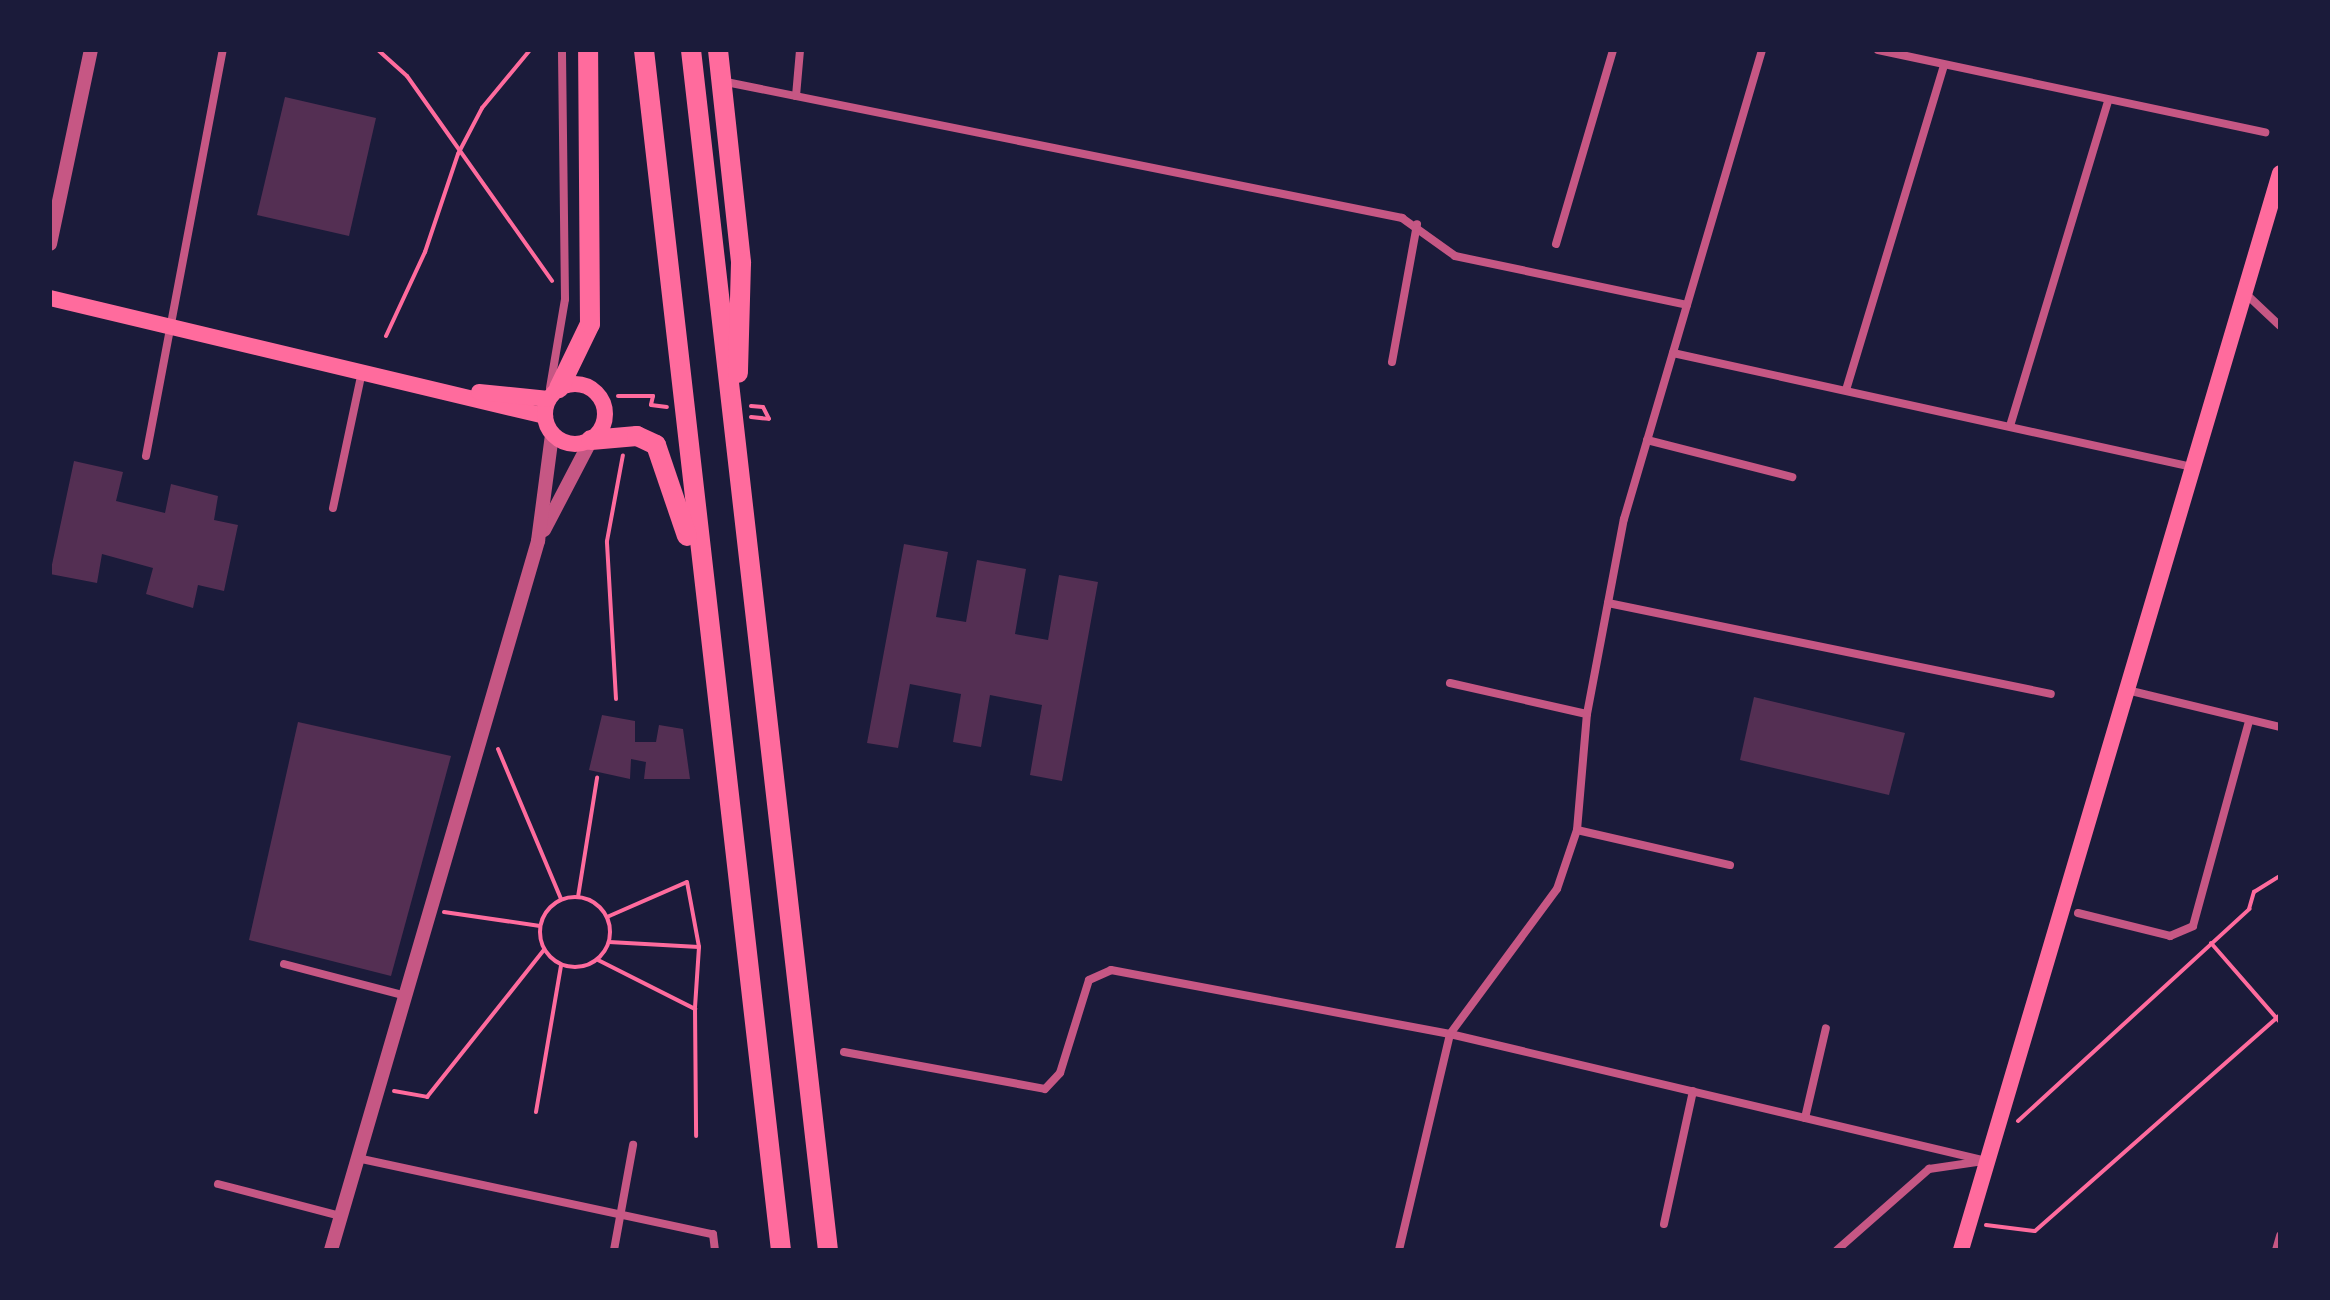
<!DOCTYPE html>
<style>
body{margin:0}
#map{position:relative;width:2330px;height:1300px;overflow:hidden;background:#1b1b3a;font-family:Ubuntu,sans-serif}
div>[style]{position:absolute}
.building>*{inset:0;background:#542f53}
.path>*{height:4px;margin:-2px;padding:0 2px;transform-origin:2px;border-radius:2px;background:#ff6b9d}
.path>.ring{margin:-2px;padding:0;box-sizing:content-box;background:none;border:4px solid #ff6b9d;border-radius:50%}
.minor>*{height:8px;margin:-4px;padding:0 4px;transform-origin:4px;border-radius:4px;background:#c65784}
.tertiary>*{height:14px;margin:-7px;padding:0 7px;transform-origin:7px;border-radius:7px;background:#c65784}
.secondary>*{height:16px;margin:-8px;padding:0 8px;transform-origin:8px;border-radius:8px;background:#ff6b9d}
.secondary>.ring{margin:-8px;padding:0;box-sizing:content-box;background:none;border:16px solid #ff6b9d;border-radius:50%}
.trunk>*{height:20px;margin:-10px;padding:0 10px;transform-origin:10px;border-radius:10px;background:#ff6b9d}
span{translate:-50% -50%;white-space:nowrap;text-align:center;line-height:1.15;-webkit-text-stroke:6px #1b1b3a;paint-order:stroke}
.frame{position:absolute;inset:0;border:52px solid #1b1b3a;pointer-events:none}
</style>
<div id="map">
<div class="building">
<i style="clip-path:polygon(285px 97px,376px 118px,349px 236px,257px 215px)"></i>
<i style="clip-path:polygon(74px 461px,123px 472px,116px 501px,165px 513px,171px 484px,218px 496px,214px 520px,238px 525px,224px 591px,198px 585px,193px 608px,146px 594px,153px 568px,102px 554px,97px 583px,50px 574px)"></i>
<i style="clip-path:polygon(904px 544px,948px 552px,936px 617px,966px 622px,977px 560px,1026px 569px,1015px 634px,1048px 640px,1059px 575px,1098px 582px,1062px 781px,1030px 775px,1042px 705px,990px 695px,981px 747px,953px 742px,961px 694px,910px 684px,898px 748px,867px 743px)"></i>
<i style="clip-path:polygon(1754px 697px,1905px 733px,1889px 795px,1740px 760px)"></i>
<i style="clip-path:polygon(602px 715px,635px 721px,635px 742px,656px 742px,659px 725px,683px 729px,690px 779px,644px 779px,646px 762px,631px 759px,630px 779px,589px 770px)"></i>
<i style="clip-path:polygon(298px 722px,451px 756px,391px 976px,249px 940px)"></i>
</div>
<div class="path">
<i style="left:378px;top:50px;width:39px;rotate:42deg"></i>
<i style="left:407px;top:76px;width:251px;rotate:54.7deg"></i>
<i style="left:386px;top:336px;width:93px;rotate:-65.1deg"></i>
<i style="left:425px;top:252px;width:103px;rotate:-71.4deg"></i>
<i style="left:458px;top:154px;width:52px;rotate:-62.4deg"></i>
<i style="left:482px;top:108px;width:75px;rotate:-50.4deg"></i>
<i style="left:618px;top:396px;width:35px"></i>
<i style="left:653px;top:396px;width:9px;rotate:103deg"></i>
<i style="left:651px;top:405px;width:16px;rotate:7deg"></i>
<i style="left:751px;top:406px;width:12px;rotate:5deg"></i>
<i style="left:763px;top:407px;width:13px;rotate:63deg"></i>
<i style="left:751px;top:417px;width:18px;rotate:6deg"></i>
<i style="left:616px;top:699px;width:158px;rotate:-93.3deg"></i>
<i style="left:607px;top:541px;width:87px;rotate:-79.5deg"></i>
<i style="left:498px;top:749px;width:163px;rotate:67.2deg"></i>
<i class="ring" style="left:540px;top:897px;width:66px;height:66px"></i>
<i style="left:578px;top:897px;width:121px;rotate:-80.9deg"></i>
<i style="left:444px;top:912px;width:97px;rotate:8.3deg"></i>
<i style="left:607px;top:917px;width:87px;rotate:-23.6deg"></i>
<i style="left:687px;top:882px;width:66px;rotate:79.5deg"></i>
<i style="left:699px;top:947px;width:61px;rotate:93.8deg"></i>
<i style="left:609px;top:942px;width:90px;rotate:3.2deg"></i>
<i style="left:2211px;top:943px;width:105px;rotate:48.9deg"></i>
<i style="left:598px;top:960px;width:109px;rotate:26.8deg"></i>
<i style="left:695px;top:1009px;width:127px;rotate:89.5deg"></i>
<i style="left:394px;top:1091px;width:34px;rotate:10deg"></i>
<i style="left:427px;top:1097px;width:188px;rotate:-51.5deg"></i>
<i style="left:536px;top:1112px;width:149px;rotate:-80.3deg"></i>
<i style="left:2018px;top:1121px;width:314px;rotate:-42.5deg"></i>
<i style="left:2249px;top:909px;width:18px;rotate:-74deg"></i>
<i style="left:2254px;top:892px;width:31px;rotate:-32deg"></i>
<i style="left:1986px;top:1225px;width:49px;rotate:7deg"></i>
<i style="left:2035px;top:1231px;width:327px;rotate:-41.4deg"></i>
</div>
<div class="minor">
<i style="left:1878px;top:50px;width:396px;rotate:12deg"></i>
<i style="left:721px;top:81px;width:695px;rotate:11.37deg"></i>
<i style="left:1402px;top:218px;width:65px;rotate:35.6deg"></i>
<i style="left:1455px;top:256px;width:237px;rotate:11.9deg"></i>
<i style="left:796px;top:96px;width:46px;rotate:-85deg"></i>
<i style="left:1556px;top:244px;width:202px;rotate:-73.6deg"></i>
<i style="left:2245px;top:293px;width:48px;rotate:43.3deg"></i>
<i style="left:1673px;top:353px;width:531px;rotate:12.39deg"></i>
<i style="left:1392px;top:362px;width:140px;rotate:-79.7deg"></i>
<i style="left:550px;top:388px;width:90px;rotate:-80.4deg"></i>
<i style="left:565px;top:299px;width:249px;rotate:-90.7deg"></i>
<i style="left:1846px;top:390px;width:339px;rotate:-73.2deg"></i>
<i style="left:2010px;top:426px;width:339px;rotate:-73.2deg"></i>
<i style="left:1647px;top:440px;width:150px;rotate:14.3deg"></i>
<i style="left:146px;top:456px;width:413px;rotate:-79.3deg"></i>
<i style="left:333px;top:508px;width:140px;rotate:-78deg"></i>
<i style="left:1608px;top:603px;width:452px;rotate:11.6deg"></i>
<i style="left:1450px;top:683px;width:140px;rotate:12.8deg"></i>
<i style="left:2127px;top:690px;width:157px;rotate:13.6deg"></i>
<i style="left:1577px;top:830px;width:157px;rotate:12.9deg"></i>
<i style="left:2078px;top:913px;width:95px;rotate:14deg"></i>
<i style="left:2170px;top:936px;width:25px;rotate:-23deg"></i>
<i style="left:2193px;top:926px;width:213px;rotate:-74.7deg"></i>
<i style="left:284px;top:964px;width:122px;rotate:14.7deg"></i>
<i style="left:844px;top:1052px;width:204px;rotate:10.4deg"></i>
<i style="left:1045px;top:1089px;width:22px;rotate:-47deg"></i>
<i style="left:1060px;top:1073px;width:97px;rotate:-72.7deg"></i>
<i style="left:1089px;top:980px;width:24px;rotate:-24deg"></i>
<i style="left:1111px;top:970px;width:345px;rotate:10.7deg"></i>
<i style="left:1450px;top:1034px;width:552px;rotate:13.31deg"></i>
<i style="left:1805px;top:1118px;width:92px;rotate:-76.9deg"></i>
<i style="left:357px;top:1158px;width:364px;rotate:12.1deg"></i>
<i style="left:713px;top:1234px;width:16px;rotate:83deg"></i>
<i style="left:218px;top:1184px;width:126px;rotate:14.7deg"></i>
<i style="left:1664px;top:1224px;width:136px;rotate:-77.7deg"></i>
<i style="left:614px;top:1250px;width:107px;rotate:-79.7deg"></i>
<i style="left:1399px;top:1250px;width:222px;rotate:-76.7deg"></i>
<i style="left:1450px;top:1034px;width:180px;rotate:-53.6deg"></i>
<i style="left:1557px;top:889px;width:62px;rotate:-71.3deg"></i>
<i style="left:1577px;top:830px;width:116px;rotate:-85.1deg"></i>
<i style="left:1587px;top:714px;width:198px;rotate:-79.3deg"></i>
<i style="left:1624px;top:519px;width:489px;rotate:-73.6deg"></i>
<i style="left:1837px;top:1250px;width:123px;rotate:-41.4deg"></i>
<i style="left:1929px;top:1169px;width:55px;rotate:-8.4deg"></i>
<i style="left:2276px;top:1250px;width:15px;rotate:-74deg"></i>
</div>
<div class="tertiary">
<i style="left:50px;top:244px;width:198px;rotate:-78.1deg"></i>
<i style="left:544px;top:530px;width:102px;rotate:-62.4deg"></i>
<i style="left:331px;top:1250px;width:739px;rotate:-73.72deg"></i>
<i style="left:538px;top:541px;width:108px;rotate:-82.5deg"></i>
</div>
<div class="secondary">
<i style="left:50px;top:298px;width:509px;rotate:13.41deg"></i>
<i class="ring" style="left:545px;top:384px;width:44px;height:44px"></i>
<i style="left:479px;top:392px;width:70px;rotate:5.7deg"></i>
<i style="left:1961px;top:1250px;width:1123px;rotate:-73.5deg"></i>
</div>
<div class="trunk">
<i style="left:644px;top:50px;width:1208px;rotate:83.49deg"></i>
<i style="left:691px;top:50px;width:1208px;rotate:83.49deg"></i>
<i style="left:718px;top:50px;width:214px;rotate:83.8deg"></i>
<i style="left:741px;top:263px;width:110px;rotate:91.6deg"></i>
<i style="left:559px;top:388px;width:71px;rotate:-64.2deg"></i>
<i style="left:590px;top:324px;width:274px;rotate:-90.4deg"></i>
<i style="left:591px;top:440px;width:46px;rotate:-5deg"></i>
<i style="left:637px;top:436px;width:21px;rotate:25deg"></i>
<i style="left:656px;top:445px;width:96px;rotate:71.2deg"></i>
</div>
<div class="frame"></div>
</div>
